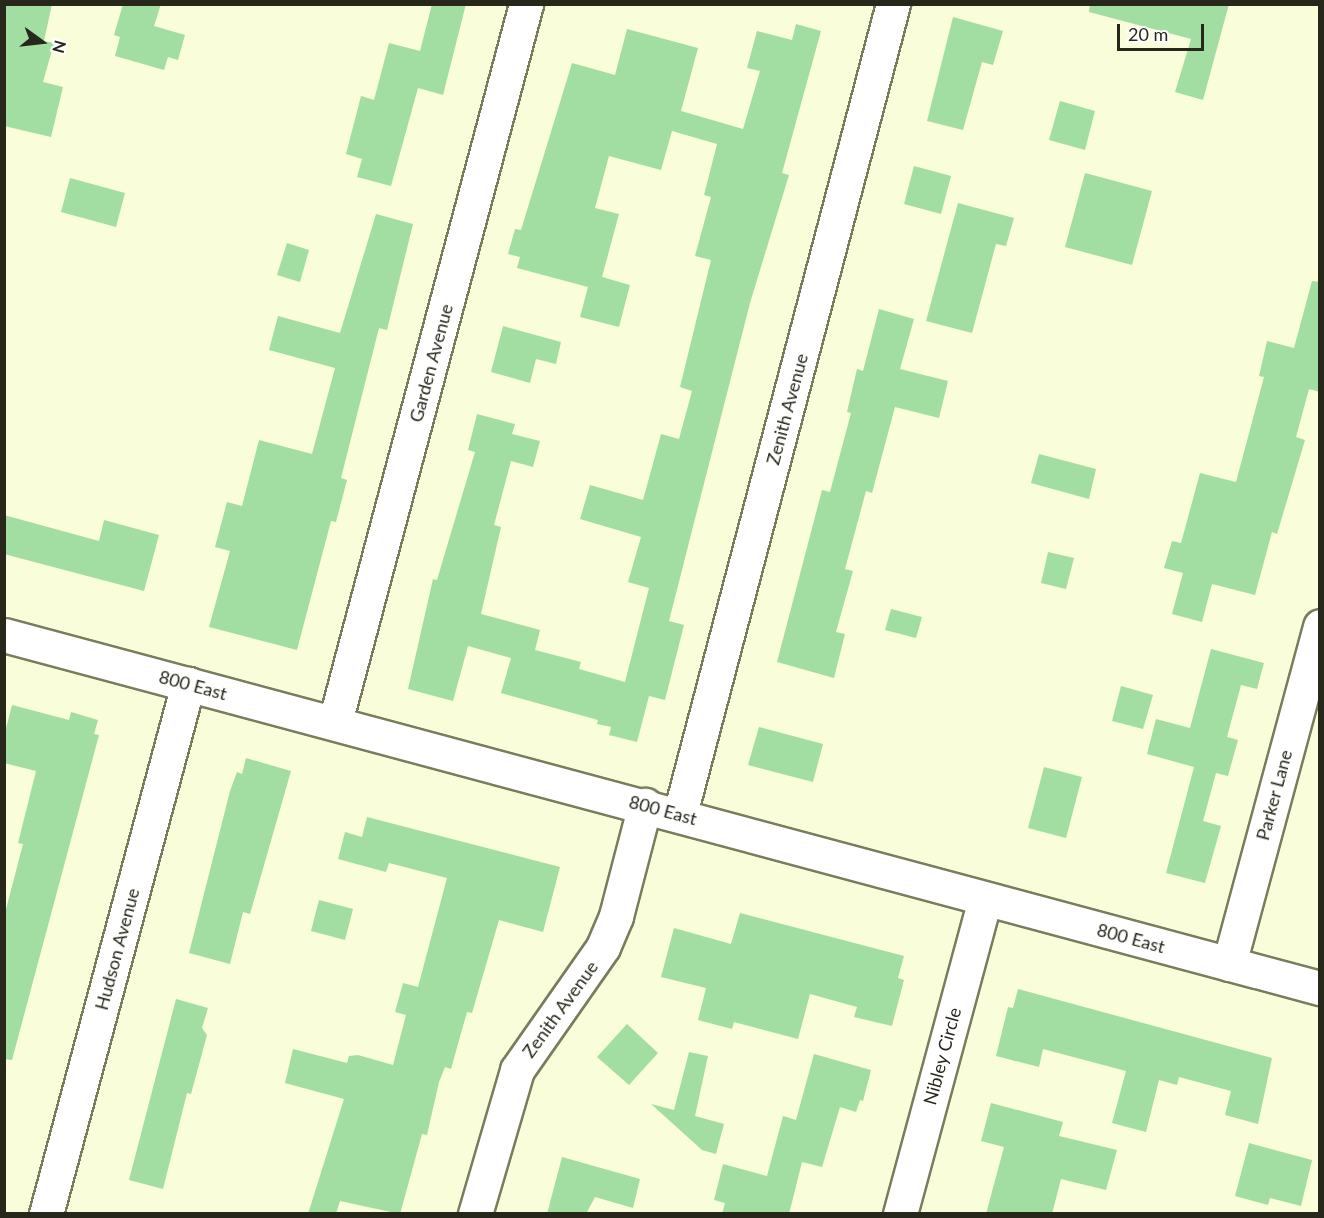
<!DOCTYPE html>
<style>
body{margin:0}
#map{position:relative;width:1324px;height:1218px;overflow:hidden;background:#f9fdd9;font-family:Lato,sans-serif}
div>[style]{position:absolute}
.building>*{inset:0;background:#a2dea2}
.roads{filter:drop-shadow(2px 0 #797d5d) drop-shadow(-2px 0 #797d5d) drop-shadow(0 2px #797d5d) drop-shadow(0 -2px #797d5d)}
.minor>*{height:33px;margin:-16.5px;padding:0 16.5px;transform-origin:16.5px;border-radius:16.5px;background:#fff}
span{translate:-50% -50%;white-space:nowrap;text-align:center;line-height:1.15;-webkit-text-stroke:4.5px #fff;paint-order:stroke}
.street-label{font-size:18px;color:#27281b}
.frame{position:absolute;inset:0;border:6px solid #27281b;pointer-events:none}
.north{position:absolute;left:12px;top:12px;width:60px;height:60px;-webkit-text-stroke:4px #fff;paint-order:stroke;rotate:105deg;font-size:16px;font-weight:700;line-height:24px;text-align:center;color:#27281b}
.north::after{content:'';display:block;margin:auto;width:21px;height:27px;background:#27281b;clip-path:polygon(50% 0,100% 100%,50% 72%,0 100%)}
.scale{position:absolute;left:1117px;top:24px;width:87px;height:27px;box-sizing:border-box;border:3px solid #27281b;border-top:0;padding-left:8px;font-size:18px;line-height:21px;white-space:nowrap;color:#27281b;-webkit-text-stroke:4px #fff;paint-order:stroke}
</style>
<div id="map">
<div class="building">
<i style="clip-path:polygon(4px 4px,52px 4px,44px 41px,54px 43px,43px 82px,63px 87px,51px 137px,4px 126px)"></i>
<i style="clip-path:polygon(123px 4px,161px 4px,154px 26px,185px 35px,178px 60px,168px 57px,164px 70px,115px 56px,120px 37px,114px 35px)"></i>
<i style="clip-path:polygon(432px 4px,466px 4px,443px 95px,418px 88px,391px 186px,357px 177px,362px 159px,346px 154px,361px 96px,374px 100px,389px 43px,420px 51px)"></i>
<i style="clip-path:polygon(1090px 4px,1229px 4px,1203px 100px,1175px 92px,1191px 39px,1089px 12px)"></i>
<i style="clip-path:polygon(953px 17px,1003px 31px,993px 65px,982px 62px,963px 130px,927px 121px)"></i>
<i style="clip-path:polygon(796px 24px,821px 31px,782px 173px,789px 175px,750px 303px,669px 621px,684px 625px,665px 700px,649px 696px,637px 742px,609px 735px,611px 727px,597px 724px,598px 720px,501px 693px,511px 658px,468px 646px,453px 701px,408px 689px,433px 579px,437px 580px,475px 452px,468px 450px,477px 414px,515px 424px,512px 434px,540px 441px,533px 467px,511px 461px,494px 525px,501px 527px,481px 614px,540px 630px,535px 650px,581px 662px,579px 669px,625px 682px,649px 588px,628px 582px,641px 537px,580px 519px,590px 485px,643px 500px,661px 434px,679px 439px,692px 391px,680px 387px,711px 260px,695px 256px,711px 197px,704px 195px,717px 144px,672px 131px,661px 170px,609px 156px,595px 208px,619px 214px,602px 277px,630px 285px,619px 327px,580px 317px,588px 287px,517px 268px,520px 257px,508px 254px,515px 229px,521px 230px,572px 63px,615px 75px,627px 29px,698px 48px,681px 111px,743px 129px,760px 71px,747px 68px,757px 31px,792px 40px)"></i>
<i style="clip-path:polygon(1060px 101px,1095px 111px,1085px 150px,1049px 140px)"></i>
<i style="clip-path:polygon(914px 166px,951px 176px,941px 214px,904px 204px)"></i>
<i style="clip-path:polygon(1085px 173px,1152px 191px,1132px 265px,1065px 247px)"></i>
<i style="clip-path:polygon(70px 178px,125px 193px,116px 227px,61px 212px)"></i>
<i style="clip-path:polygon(958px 203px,1014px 218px,1006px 246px,996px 244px,972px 333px,926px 321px)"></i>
<i style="clip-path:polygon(376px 214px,413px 224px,387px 330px,379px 328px,341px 478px,347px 480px,336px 522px,331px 521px,297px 650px,209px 627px,230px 551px,215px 547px,227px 502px,242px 506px,259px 440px,312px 454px,335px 368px,269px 350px,278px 316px,340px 333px)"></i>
<i style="clip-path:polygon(287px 243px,309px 250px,300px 282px,277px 275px)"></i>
<i style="clip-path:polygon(1312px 281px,1320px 282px,1320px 392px,1309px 389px,1296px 437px,1305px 440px,1277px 534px,1272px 532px,1255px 595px,1212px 584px,1202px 622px,1172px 614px,1183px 573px,1164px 568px,1172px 541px,1181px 543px,1200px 473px,1236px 482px,1264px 377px,1259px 376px,1267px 341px,1294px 348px)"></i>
<i style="clip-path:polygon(879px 309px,914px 319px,900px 369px,948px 381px,939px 418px,895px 407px,872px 493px,866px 491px,845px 569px,853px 571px,836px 632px,845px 634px,834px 678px,777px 662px,822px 490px,830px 492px,851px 413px,847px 412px,857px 369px,863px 371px)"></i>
<i style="clip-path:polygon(503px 326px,561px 342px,556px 364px,536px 359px,530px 383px,491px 372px)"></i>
<i style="clip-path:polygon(1039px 454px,1096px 469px,1089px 499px,1031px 483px)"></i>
<i style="clip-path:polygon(4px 515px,99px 541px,104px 520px,159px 535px,144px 591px,4px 554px)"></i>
<i style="clip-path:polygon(1048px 552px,1074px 558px,1066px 589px,1041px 583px)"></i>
<i style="clip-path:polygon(891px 609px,922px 617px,916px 638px,885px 630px)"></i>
<i style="clip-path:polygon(1211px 649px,1264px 663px,1257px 689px,1241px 685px,1227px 737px,1238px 740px,1228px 776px,1216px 773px,1203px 821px,1221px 826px,1205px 883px,1166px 873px,1194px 767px,1147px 754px,1156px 719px,1190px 728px)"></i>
<i style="clip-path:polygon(1121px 686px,1153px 695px,1143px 729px,1112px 721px)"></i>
<i style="clip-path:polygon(12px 705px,69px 720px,71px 712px,98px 720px,94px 734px,99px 735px,12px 1060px,4px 1059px,4px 917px,23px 844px,18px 843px,36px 771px,4px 763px,4px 736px)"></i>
<i style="clip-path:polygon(759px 727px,823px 744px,813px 782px,748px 765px)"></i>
<i style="clip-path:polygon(246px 758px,291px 771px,250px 914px,243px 912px,230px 964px,189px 953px,230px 791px,237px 772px,242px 774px)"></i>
<i style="clip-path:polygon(1044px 767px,1082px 777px,1066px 838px,1028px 828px)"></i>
<i style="clip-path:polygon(367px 817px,560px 867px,543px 932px,499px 920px,472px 1013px,467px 1012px,451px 1069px,445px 1067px,439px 1082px,427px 1135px,422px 1134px,400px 1214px,340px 1201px,336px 1214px,308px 1214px,344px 1099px,285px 1083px,293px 1049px,347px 1063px,349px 1056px,358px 1055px,393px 1065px,406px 1015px,395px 1012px,403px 983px,418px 987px,447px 878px,389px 863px,386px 872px,338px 859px,345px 832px,362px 837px)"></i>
<i style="clip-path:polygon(319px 900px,353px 909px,345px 940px,311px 931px)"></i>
<i style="clip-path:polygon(740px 913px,904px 956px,898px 978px,904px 980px,892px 1026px,854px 1017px,857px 1007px,810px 994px,798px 1039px,734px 1022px,732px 1029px,698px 1020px,706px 988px,661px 977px,674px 928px,731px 944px)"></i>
<i style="clip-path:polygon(1018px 989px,1272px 1058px,1258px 1124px,1225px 1115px,1231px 1091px,1179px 1077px,1177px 1085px,1159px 1080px,1146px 1132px,1112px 1123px,1126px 1071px,1043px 1049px,1039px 1067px,996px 1056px,1008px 1007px,1013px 1008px)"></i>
<i style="clip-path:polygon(176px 999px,208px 1008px,202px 1028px,207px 1035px,191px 1094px,187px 1093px,163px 1189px,129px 1180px)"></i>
<i style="clip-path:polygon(627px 1024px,658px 1053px,629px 1085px,597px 1057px)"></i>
<i style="clip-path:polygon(689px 1052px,708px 1056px,695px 1116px,724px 1124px,716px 1154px,702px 1150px,651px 1104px,674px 1110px)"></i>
<i style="clip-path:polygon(814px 1054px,871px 1070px,863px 1101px,860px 1100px,856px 1112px,840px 1107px,822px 1167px,802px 1162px,789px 1214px,722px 1214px,725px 1203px,714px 1200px,723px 1164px,767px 1176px,783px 1116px,796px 1120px)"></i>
<i style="clip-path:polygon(991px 1103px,1063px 1122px,1059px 1136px,1117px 1150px,1106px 1190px,1061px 1179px,1052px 1214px,986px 1214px,1004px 1147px,981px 1141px)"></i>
<i style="clip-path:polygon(1249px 1143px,1312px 1160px,1301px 1206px,1270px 1198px,1268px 1205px,1235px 1196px)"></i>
<i style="clip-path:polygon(562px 1157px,640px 1179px,633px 1208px,595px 1197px,586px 1214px,547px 1214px)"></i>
</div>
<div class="roads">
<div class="minor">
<i style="left:4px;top:635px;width:1363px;rotate:15.02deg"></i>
<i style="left:335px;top:722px;width:743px;rotate:-75.1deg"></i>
<i style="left:680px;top:814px;width:838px;rotate:-75.27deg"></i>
<i style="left:1229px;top:964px;width:350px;rotate:-74.9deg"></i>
<i style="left:46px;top:1214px;width:549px;rotate:-75deg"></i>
<i style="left:475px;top:1214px;width:150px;rotate:-73.7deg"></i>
<i style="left:517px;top:1070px;width:150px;rotate:-55deg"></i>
<i style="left:603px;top:947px;width:34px;rotate:-67deg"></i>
<i style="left:616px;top:916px;width:115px;rotate:-75.4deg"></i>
<i style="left:900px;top:1214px;width:326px;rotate:-74.9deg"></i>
</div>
</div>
<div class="street-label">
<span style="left:431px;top:363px;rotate:-75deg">Garden Avenue</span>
<span style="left:787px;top:409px;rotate:-75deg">Zenith Avenue</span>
<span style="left:193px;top:685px;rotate:15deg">800 East</span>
<span style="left:1274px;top:795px;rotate:-75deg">Parker Lane</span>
<span style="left:663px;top:810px;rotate:15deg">800 East</span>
<span style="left:1131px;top:938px;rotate:15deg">800 East</span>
<span style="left:117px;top:949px;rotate:-75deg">Hudson Avenue</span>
<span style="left:560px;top:1009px;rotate:-54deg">Zenith Avenue</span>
<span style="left:942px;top:1056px;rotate:-75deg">Nibley Circle</span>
</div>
<div class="frame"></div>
<div class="north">N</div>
<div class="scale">20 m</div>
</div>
